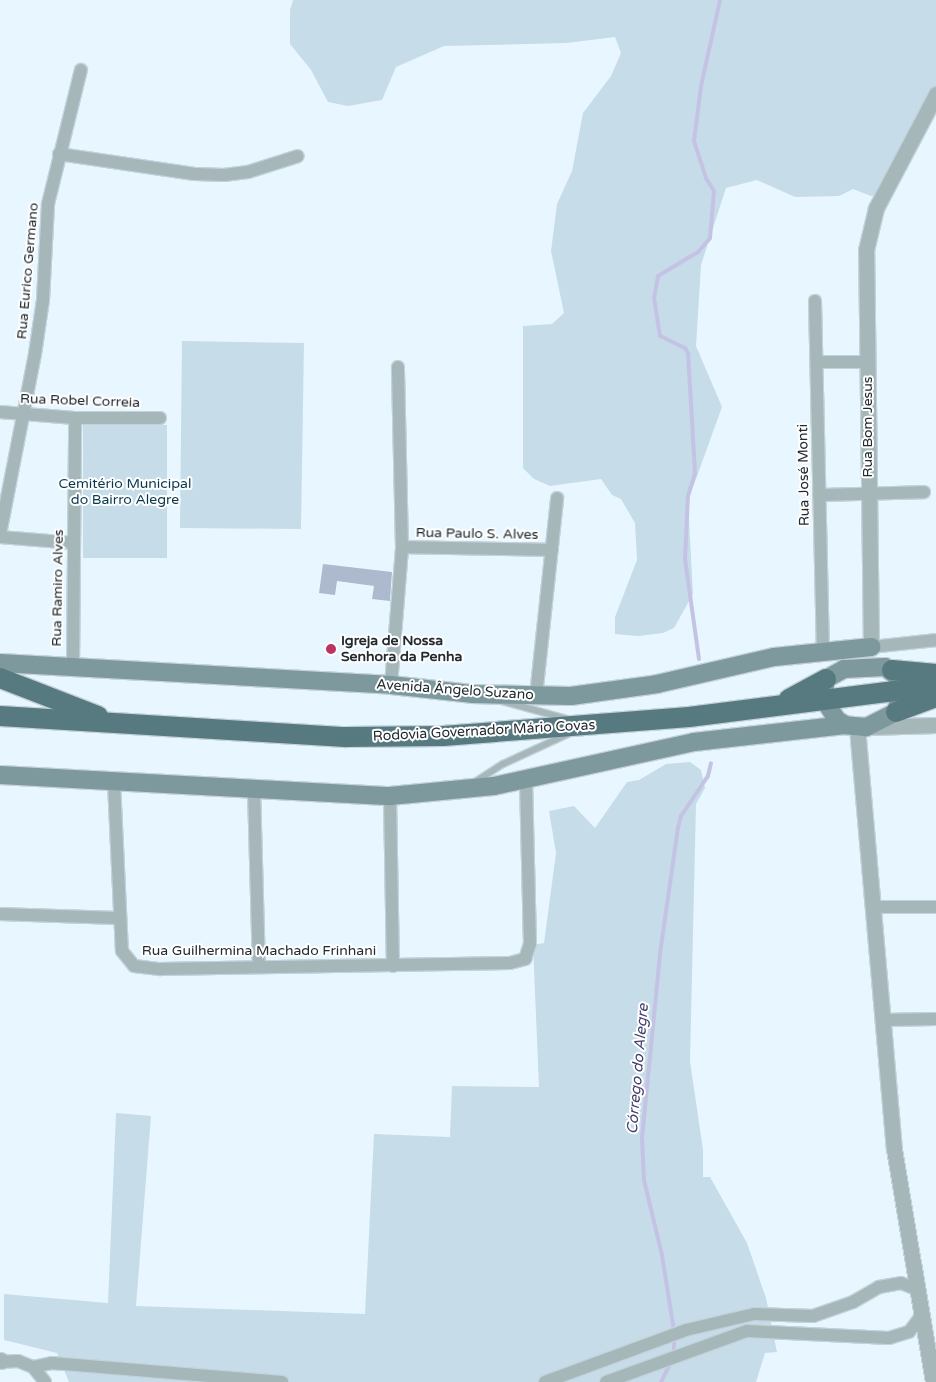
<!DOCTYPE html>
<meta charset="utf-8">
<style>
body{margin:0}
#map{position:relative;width:936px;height:1382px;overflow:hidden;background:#e8f7ff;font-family:"Varela Round",sans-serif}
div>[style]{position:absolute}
.green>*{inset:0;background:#c6dce9}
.stream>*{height:4px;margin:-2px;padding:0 2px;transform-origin:2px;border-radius:2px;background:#c4c3e4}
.building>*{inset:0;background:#adbace}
.roads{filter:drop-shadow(1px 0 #c4d2da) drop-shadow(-1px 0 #c4d2da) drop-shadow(0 1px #c4d2da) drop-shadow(0 -1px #c4d2da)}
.service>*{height:6px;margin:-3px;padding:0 3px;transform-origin:3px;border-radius:3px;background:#a5b7b9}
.minor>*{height:12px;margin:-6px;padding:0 6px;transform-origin:6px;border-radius:6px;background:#a5b7b9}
.tertiary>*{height:15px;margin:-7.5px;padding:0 7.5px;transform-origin:7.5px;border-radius:7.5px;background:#a5b7b9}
.secondary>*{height:18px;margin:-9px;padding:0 9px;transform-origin:9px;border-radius:9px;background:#7e999d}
.trunk>*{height:20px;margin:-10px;padding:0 10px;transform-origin:10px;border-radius:10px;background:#567a7f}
.dots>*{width:14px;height:14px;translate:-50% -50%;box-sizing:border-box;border:2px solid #fff;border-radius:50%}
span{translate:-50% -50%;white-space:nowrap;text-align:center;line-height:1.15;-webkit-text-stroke:4px #fff;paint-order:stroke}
.street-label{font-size:14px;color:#222b30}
.park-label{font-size:14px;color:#09384d}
.poi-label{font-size:14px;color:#222b30;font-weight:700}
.left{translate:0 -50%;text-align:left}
.water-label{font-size:15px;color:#44406e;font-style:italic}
</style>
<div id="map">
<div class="green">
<i style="clip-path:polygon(293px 0,936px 0,936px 85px,888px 194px,871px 196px,853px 189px,839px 196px,795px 197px,757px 180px,726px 188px,701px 265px,696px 346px,722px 407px,688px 501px,693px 594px,674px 628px,663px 633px,638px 636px,615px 634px,615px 617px,637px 560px,635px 523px,621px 499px,612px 495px,601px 479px,550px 486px,534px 479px,523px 468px,523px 326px,552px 324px,564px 313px,551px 251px,557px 204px,572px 171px,583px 113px,611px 76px,621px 53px,615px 37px,566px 43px,444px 46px,396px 67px,382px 100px,348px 106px,328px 102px,311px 70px,290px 44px,290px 10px)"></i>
<i style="clip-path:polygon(182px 341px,304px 343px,301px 529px,180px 528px)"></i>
<i style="clip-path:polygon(83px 425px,167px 425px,167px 558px,83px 558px)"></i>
<i style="clip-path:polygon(690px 762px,701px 770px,705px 788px,696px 804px,690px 1061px,703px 1150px,703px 1177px,710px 1177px,747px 1243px,766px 1298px,777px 1352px,765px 1353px,756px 1382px,69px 1382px,57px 1353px,4px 1340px,4px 1294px,108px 1303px,116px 1113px,151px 1116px,136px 1306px,365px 1314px,374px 1134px,450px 1137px,452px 1086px,539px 1087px,533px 945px,544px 943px,556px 853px,549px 811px,574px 806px,595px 828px,627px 782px,639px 780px,666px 764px)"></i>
</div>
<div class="stream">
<i style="left:699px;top:659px;width:101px;rotate:-98deg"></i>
<i style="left:685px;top:559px;width:63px;rotate:-87.3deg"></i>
<i style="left:688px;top:496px;width:24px;rotate:-73deg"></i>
<i style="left:695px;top:473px;width:120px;rotate:-93.3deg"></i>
<i style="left:688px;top:353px;width:6px;rotate:-121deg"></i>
<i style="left:685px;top:348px;width:28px;rotate:-154deg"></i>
<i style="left:660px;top:336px;width:37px;rotate:-99deg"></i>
<i style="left:654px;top:299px;width:23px;rotate:-80deg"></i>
<i style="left:658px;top:276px;width:47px;rotate:-31deg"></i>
<i style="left:698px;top:252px;width:18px;rotate:-49deg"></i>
<i style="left:710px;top:238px;width:47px;rotate:-85.1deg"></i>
<i style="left:714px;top:191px;width:15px;rotate:-122deg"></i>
<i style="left:706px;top:178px;width:39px;rotate:-108deg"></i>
<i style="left:694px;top:141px;width:55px;rotate:-82.7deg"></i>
<i style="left:701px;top:86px;width:88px;rotate:-77.5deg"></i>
<i style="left:674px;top:1331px;width:77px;rotate:-99deg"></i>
<i style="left:662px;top:1255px;width:77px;rotate:-103.5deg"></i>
<i style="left:644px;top:1180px;width:42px;rotate:-92.7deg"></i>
<i style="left:642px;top:1138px;width:185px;rotate:-84.4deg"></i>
<i style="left:660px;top:954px;width:127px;rotate:-81.9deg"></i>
<i style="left:678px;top:828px;width:12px;rotate:-76deg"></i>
<i style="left:681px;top:816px;width:48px;rotate:-56deg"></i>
<i style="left:708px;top:776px;width:13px;rotate:-77deg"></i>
<i style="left:661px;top:1382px;width:28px;rotate:-63deg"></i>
<i style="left:674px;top:1357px;width:19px;rotate:-90deg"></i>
</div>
<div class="building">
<i style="clip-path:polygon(323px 564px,392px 572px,390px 601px,372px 599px,374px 586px,337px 581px,335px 595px,319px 593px)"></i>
</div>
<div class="roads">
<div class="service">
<i style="left:502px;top:701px;width:67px;rotate:15.5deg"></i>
<i style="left:475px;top:782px;width:33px;rotate:-33deg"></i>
<i style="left:503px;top:764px;width:72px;rotate:-24.8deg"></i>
</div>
<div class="minor">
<i style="left:59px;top:154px;width:137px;rotate:8.4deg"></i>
<i style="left:195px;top:174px;width:29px;rotate:2deg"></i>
<i style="left:224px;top:175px;width:24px;rotate:-7deg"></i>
<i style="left:248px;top:172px;width:52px;rotate:-17.7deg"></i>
<i style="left:815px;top:301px;width:348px;rotate:88.7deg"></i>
<i style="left:818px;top:362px;width:50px"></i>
<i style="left:0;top:412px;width:75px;rotate:4.6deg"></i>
<i style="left:75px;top:418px;width:85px"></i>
<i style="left:819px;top:495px;width:105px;rotate:-1.6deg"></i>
<i style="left:0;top:534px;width:183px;rotate:-79deg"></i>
<i style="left:35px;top:354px;width:55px;rotate:-81.6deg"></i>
<i style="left:43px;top:300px;width:96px;rotate:-87deg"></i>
<i style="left:48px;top:204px;width:138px;rotate:-76.2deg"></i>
<i style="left:0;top:537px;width:74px;rotate:4.6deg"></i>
<i style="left:402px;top:547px;width:150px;rotate:1.1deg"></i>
<i style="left:871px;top:647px;width:65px;rotate:-6.1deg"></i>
<i style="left:73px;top:668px;width:250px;rotate:-89.5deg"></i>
<i style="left:391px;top:685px;width:138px;rotate:-85.4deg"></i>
<i style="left:402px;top:547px;width:180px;rotate:-91.3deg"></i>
<i style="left:536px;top:696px;width:199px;rotate:-83.9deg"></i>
<i style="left:114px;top:783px;width:168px;rotate:87.3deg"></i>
<i style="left:122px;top:951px;width:19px;rotate:51deg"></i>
<i style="left:134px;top:966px;width:26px;rotate:7deg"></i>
<i style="left:160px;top:969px;width:350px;rotate:-1deg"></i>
<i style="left:510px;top:963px;width:16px;rotate:-15deg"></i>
<i style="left:525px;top:959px;width:16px;rotate:-72deg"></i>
<i style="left:530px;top:944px;width:166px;rotate:-91.4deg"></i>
<i style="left:254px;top:790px;width:177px;rotate:88.4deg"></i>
<i style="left:390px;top:796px;width:170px;rotate:89deg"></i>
<i style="left:874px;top:907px;width:62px"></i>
<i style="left:0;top:914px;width:119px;rotate:1.9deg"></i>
<i style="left:883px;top:1020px;width:53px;rotate:-1.1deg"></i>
<i style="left:0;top:1362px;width:18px;rotate:-3deg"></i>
<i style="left:18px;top:1361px;width:16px;rotate:22deg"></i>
<i style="left:33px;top:1367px;width:19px;rotate:51deg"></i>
<i style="left:33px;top:1367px;width:19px;rotate:-12deg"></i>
<i style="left:52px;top:1363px;width:231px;rotate:4.7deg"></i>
<i style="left:545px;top:1382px;width:150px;rotate:-20.2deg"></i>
<i style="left:686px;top:1330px;width:70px;rotate:-13.2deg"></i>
<i style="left:754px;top:1314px;width:59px;rotate:1.9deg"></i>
<i style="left:813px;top:1316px;width:42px;rotate:-19.3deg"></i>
<i style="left:853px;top:1302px;width:30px;rotate:-30deg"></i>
<i style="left:879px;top:1287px;width:22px;rotate:-10deg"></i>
<i style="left:901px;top:1283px;width:16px;rotate:22deg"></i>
<i style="left:606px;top:1382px;width:150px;rotate:-19.9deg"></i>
<i style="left:747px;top:1331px;width:142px;rotate:2.8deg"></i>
<i style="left:889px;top:1338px;width:21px;rotate:-17deg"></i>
<i style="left:909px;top:1332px;width:20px;rotate:-53deg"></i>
</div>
<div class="tertiary">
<i style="left:871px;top:647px;width:397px;rotate:-90.7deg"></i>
<i style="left:866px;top:250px;width:43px;rotate:-76.6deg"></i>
<i style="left:876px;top:208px;width:129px;rotate:-62.2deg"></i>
<i style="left:857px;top:727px;width:424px;rotate:85deg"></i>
<i style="left:894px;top:1149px;width:236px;rotate:80.5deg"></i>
<i style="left:868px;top:727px;width:68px;rotate:-1.7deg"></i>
<i style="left:0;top:1360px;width:2px;rotate:27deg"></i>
</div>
<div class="secondary">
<i style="left:0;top:663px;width:392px;rotate:3.2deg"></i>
<i style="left:391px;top:685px;width:81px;rotate:6.3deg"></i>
<i style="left:472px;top:694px;width:99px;rotate:1.2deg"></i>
<i style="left:571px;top:696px;width:87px;rotate:-7.9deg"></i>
<i style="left:657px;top:684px;width:120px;rotate:-13deg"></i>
<i style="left:774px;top:657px;width:98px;rotate:-5.9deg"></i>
<i style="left:885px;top:667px;width:18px;rotate:38deg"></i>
<i style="left:899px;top:678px;width:11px;rotate:75deg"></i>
<i style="left:902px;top:689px;width:24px;rotate:105deg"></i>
<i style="left:896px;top:712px;width:34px;rotate:153deg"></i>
<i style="left:866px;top:727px;width:21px;rotate:-175deg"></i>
<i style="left:845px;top:725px;width:9px;rotate:-148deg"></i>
<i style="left:837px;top:720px;width:26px;rotate:-122deg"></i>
<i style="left:823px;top:698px;width:19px;rotate:-81deg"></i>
<i style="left:826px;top:679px;width:21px;rotate:-29deg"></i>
<i style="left:844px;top:669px;width:41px;rotate:-2.8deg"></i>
<i style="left:0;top:775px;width:391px;rotate:3.1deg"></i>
<i style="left:390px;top:796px;width:104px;rotate:-5.5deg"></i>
<i style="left:494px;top:786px;width:205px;rotate:-12.4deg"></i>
<i style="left:694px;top:742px;width:152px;rotate:-6.4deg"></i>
</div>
<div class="trunk">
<i style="left:892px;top:670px;width:44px;rotate:5.2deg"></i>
<i style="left:0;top:678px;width:105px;rotate:21.2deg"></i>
<i style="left:789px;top:699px;width:42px;rotate:-28.4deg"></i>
<i style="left:896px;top:712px;width:43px;rotate:-20.6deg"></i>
<i style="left:0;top:716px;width:346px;rotate:3.5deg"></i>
<i style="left:345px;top:737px;width:98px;rotate:-0.6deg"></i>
<i style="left:443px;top:736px;width:247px;rotate:-4.4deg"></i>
<i style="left:689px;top:717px;width:249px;rotate:-7.2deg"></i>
</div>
</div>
<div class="dots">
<i style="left:331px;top:649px;background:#bf315e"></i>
</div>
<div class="street-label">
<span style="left:28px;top:271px;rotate:-85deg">Rua Eurico Germano</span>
<span style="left:80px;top:401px;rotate:2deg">Rua Robel Correia</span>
<span style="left:868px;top:427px;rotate:-90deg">Rua Bom Jesus</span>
<span style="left:804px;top:475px;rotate:-91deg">Rua José Monti</span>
<span style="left:477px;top:534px;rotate:1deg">Rua Paulo S. Alves</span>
<span style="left:58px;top:588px;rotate:-89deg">Rua Ramiro Alves</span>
<span style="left:455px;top:690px;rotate:4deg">Avenida Ângelo Suzano</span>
<span style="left:484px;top:731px;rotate:-3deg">Rodovia Governador Mário Covas</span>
<span style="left:259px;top:951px">Rua Guilhermina Machado Frinhani</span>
</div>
<div class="park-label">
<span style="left:125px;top:492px">Cemitério Municipal<br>do Bairro Alegre</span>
</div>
<div class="poi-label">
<span class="left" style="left:341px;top:649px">Igreja de Nossa<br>Senhora da Penha</span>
</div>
<div class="water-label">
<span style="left:638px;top:1069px;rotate:-85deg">Córrego do Alegre</span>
</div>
</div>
